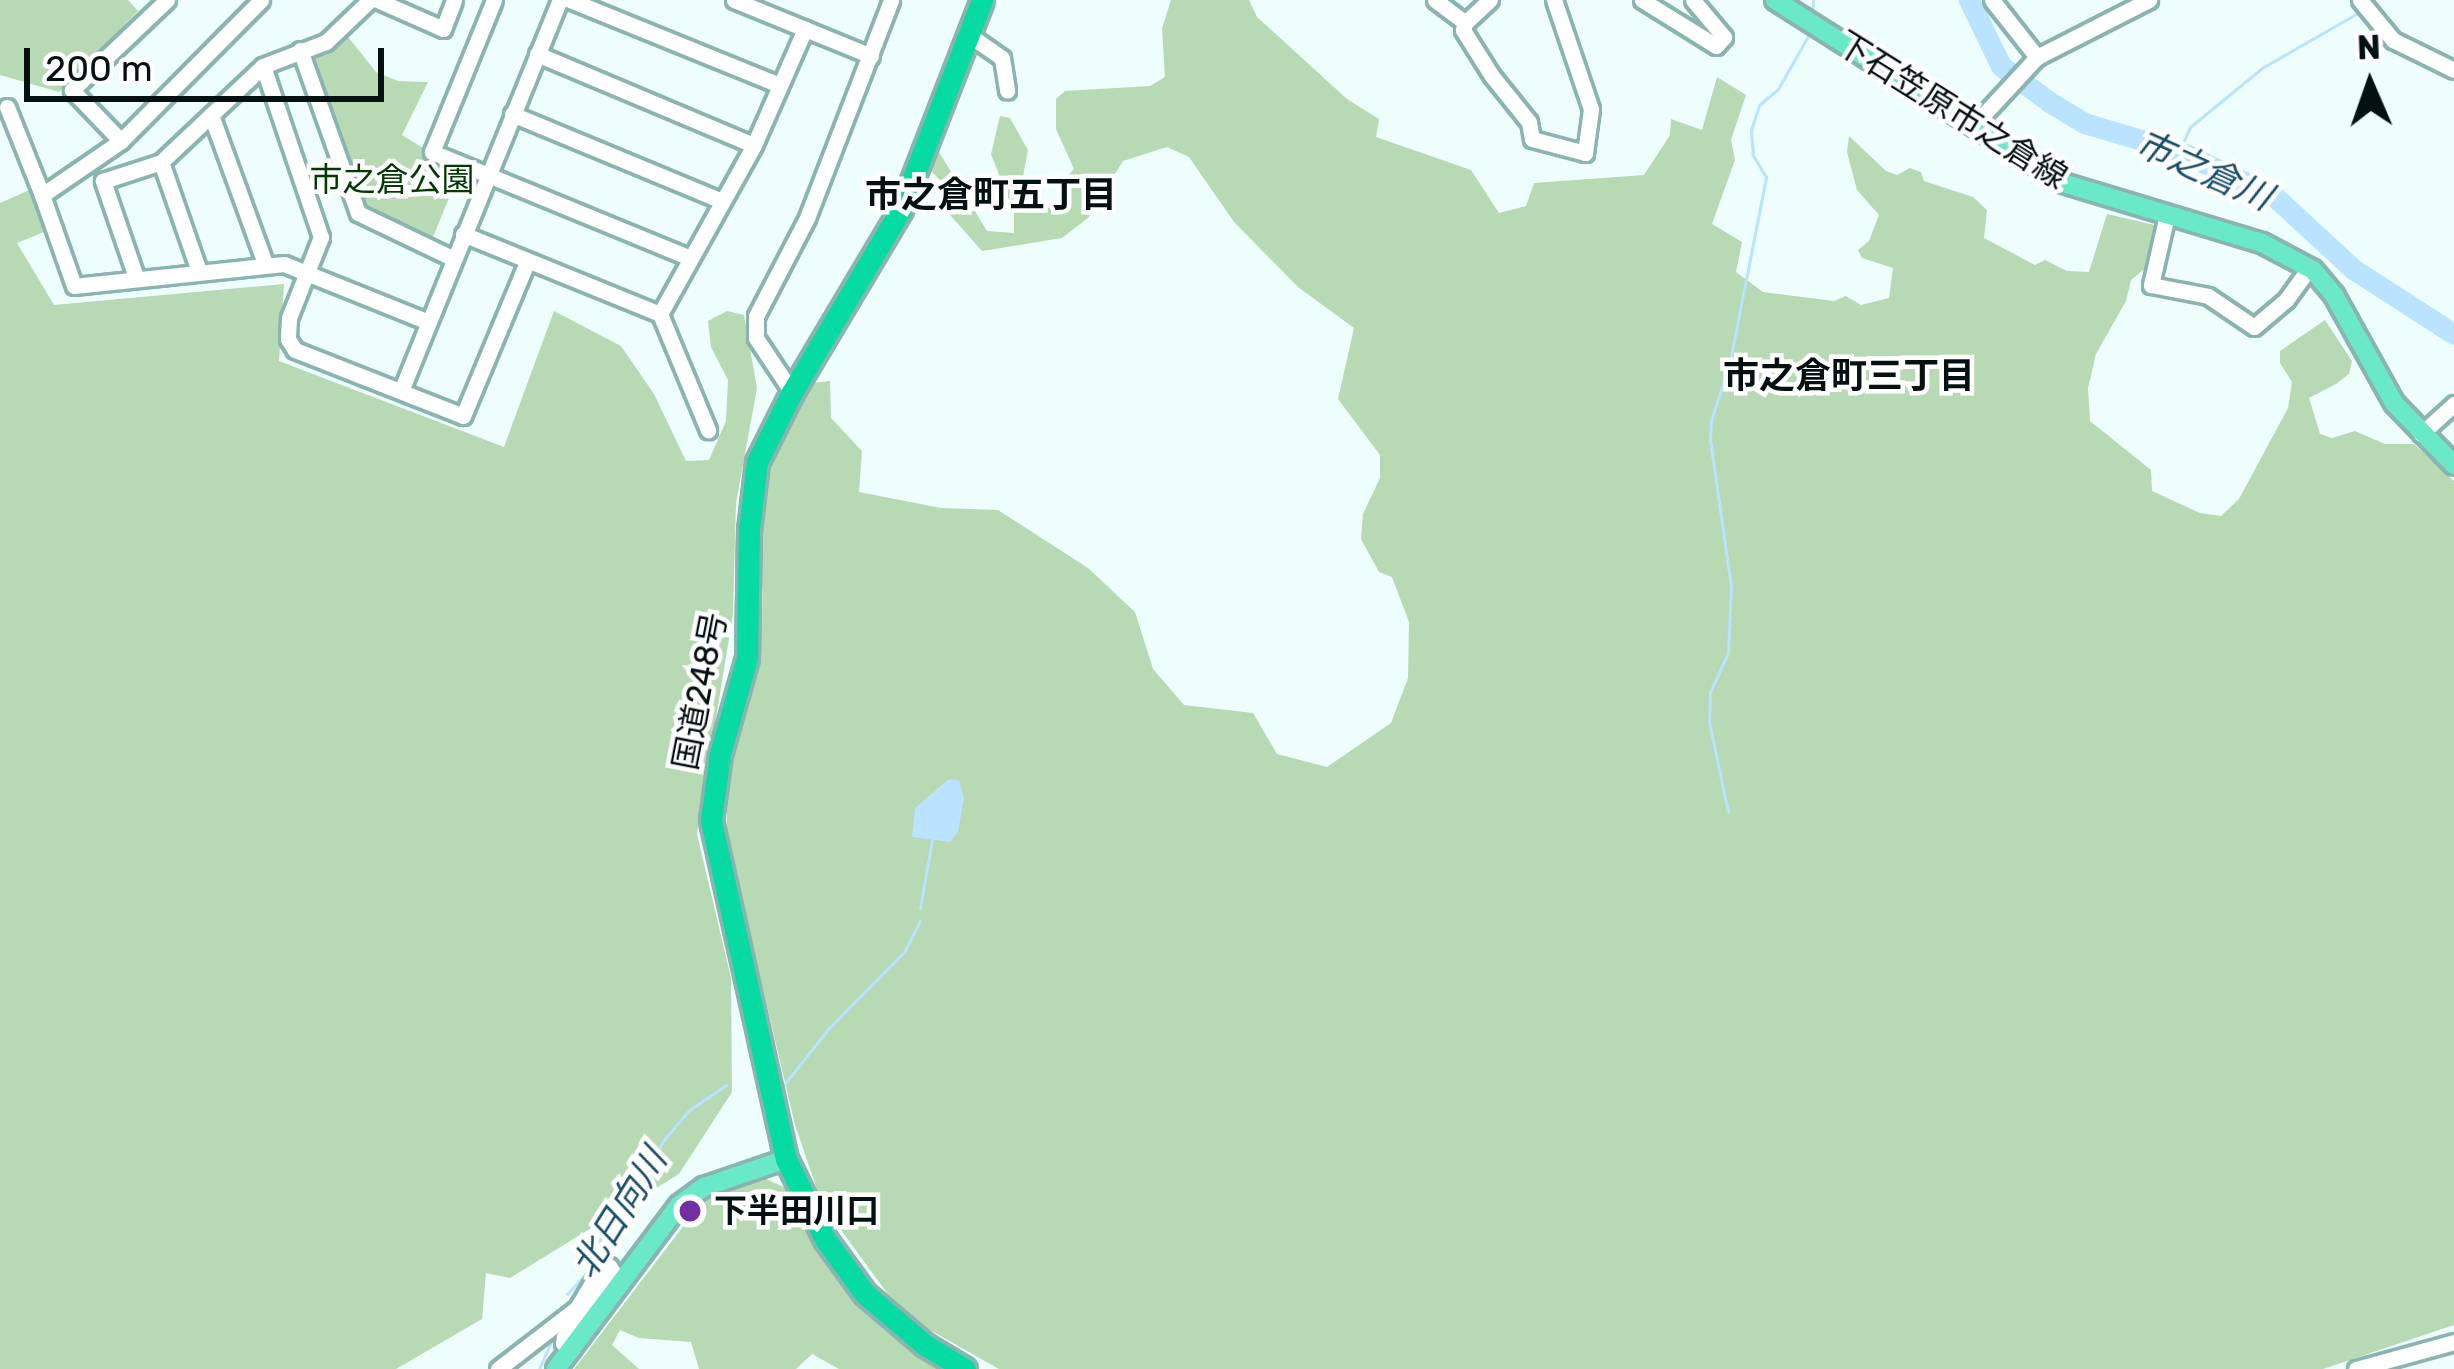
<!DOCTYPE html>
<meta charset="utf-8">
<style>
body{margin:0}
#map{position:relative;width:2454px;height:1369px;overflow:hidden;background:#edfefd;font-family:Rubik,"Noto Sans JP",sans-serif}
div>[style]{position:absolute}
.green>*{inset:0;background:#b7d9b4}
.water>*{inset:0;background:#b9e3fe}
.stream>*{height:3px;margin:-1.5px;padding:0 1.5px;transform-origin:1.5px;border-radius:1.5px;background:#b9e3fe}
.river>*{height:21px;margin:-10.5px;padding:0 10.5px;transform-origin:10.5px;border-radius:10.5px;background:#b9e3fe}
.roads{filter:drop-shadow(3px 0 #8ab4b0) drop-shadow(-3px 0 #8ab4b0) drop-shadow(0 3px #8ab4b0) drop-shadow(0 -3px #8ab4b0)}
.minor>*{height:15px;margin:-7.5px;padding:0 7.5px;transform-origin:7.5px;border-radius:7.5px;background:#fff}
.major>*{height:18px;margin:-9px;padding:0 9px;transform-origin:9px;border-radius:9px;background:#6ae9c8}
.highway>*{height:21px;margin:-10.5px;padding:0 10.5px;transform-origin:10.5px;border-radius:10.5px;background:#07dba4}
.dots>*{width:33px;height:33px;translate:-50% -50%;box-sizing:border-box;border:6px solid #fff;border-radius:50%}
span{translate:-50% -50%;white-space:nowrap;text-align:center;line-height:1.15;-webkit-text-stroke:9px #fff;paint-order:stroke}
.street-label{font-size:33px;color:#031211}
.park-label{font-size:33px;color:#013a03}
.poi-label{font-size:33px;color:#031211;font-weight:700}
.left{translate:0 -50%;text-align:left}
.water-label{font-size:36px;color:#174e6c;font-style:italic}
.neighbourhood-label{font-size:36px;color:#031211;font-weight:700}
.north{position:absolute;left:2310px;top:24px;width:120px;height:120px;-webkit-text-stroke:9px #fff;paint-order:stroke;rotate:358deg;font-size:33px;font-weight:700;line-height:48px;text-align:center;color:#031211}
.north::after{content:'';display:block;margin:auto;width:42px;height:54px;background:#031211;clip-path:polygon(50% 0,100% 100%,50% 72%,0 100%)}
.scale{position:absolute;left:24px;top:48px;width:360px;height:54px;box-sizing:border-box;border:6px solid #031211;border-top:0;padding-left:15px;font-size:36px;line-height:42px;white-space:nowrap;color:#031211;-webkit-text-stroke:9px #fff;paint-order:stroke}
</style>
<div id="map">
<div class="green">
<i style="clip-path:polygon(0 0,128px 0,138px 11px,59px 92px,0 75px)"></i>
<i style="clip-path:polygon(1171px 0,1249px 0,1257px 17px,1347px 99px,1379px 119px,1376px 137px,1471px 170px,1499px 213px,1526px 206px,1534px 183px,1644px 175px,1670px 135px,1671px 119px,1702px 130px,1717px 77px,1746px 95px,1731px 140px,1735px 160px,1712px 224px,1742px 242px,1736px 272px,1763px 292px,1834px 301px,1846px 296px,1861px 305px,1889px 298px,1893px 268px,1862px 258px,1858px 250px,1869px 241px,1879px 215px,1857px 190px,1847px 152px,1849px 136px,1886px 171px,1897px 175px,1910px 168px,1921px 172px,1924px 181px,1973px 197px,1987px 210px,1984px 238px,2035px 265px,2045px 260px,2067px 271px,2089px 272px,2107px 214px,2159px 226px,2147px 267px,2131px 280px,2126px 301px,2096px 354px,2088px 388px,2090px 421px,2151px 470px,2152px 491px,2200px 513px,2221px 516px,2239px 499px,2288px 408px,2292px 382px,2280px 363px,2280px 351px,2325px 320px,2352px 361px,2349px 374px,2336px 384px,2309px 398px,2320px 434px,2332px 438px,2355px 431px,2385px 444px,2414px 444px,2454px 481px,2454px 1325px,2323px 1369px,999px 1369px,928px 1329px,887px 1293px,822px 1204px,795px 1125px,727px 836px,726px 790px,762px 630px,763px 499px,776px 447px,811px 383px,830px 381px,831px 418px,862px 451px,859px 492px,941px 508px,998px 510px,1088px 568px,1135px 612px,1153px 669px,1184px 705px,1253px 713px,1277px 754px,1327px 767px,1391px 723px,1408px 678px,1409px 622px,1392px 577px,1379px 572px,1361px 539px,1363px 514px,1380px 478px,1380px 455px,1338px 399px,1354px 328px,1298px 287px,1234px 222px,1189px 157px,1167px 147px,1123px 161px,1088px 218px,1062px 238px,982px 251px,943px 207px,941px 181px,927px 167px,936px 147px,987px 231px,1014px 233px,1014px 213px,991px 154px,1000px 116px,1010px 118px,1028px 150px,1022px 182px,1042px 210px,1063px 203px,1063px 181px,1074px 169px,1056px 129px,1056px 99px,1065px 91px,1150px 86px,1165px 77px,1162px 29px)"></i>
<i style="clip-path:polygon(341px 28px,376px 72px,398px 81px,428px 82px,402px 135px,460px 171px,429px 247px,358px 213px,300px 50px)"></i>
<i style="clip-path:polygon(32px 189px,44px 232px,17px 243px,54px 305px,284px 284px,279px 361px,504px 447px,554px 311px,621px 346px,654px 394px,686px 461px,709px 460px,726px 421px,728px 380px,711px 347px,708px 321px,727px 311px,744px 315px,757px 388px,736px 503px,733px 614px,697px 834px,731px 978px,732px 1092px,679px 1174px,510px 1278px,486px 1273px,482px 1319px,396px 1369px,0 1369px,0 203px)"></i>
<i style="clip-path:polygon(762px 1177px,788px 1189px,821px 1245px,948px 1369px,839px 1369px,812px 1354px,796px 1369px,699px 1369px,691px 1342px,639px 1338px,620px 1330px,612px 1345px,639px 1369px,574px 1369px,685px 1224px,713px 1195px)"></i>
</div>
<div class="water">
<i style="clip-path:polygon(949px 779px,959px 780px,964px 798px,958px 832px,950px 842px,912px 837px,915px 808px)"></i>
</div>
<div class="stream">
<i style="left:1812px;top:16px;width:16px;rotate:-86deg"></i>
<i style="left:2179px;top:151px;width:26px;rotate:-65deg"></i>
<i style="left:2190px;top:127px;width:93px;rotate:-39.3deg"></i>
<i style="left:2262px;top:68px;width:116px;rotate:-29.9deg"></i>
<i style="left:1728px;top:812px;width:92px;rotate:-101.9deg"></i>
<i style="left:1709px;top:722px;width:30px;rotate:-88deg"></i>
<i style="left:1710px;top:692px;width:43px;rotate:-65.2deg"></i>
<i style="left:1728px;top:653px;width:66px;rotate:-87.4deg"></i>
<i style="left:1731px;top:587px;width:148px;rotate:-98.1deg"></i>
<i style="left:1710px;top:440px;width:20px;rotate:-87deg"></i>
<i style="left:1711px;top:420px;width:57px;rotate:-71.6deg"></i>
<i style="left:1729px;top:366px;width:193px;rotate:-78.9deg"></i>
<i style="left:1766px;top:177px;width:26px;rotate:-121deg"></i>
<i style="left:1753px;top:155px;width:25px;rotate:-95deg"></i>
<i style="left:1751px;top:130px;width:26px;rotate:-72deg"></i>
<i style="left:1759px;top:105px;width:25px;rotate:-40deg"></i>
<i style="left:1778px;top:89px;width:61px;rotate:-60.5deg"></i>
<i style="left:920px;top:908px;width:69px;rotate:-80deg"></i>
<i style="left:783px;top:1086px;width:74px;rotate:-51.6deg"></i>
<i style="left:829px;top:1028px;width:107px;rotate:-45.4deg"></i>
<i style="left:904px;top:952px;width:35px;rotate:-63deg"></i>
<i style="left:567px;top:1294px;width:34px;rotate:-47deg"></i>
<i style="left:590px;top:1269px;width:43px;rotate:-71.1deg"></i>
<i style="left:604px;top:1228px;width:29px;rotate:-34deg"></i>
<i style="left:628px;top:1212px;width:79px;rotate:-63.8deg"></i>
<i style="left:663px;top:1141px;width:39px;rotate:-50deg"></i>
<i style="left:688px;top:1111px;width:46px;rotate:-34.4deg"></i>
<i style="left:539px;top:1369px;width:37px;rotate:-66deg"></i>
</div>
<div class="river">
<i style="left:1969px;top:0;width:73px;rotate:64.1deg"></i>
<i style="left:2001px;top:66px;width:62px;rotate:36.5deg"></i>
<i style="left:2051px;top:103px;width:39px;rotate:31deg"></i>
<i style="left:2084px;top:123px;width:99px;rotate:16.4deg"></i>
<i style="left:2179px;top:151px;width:105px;rotate:25.3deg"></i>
<i style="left:2274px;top:196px;width:108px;rotate:42.7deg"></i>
<i style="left:2353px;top:269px;width:120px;rotate:32.8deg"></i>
</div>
<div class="roads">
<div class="minor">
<i style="left:261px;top:0;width:199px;rotate:134.8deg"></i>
<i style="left:121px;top:141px;width:96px;rotate:145.6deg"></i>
<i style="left:42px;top:195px;width:96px;rotate:70.6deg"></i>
<i style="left:74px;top:286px;width:211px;rotate:-6deg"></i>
<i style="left:284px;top:264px;width:155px;rotate:21.9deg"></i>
<i style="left:377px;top:0;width:72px;rotate:23.7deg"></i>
<i style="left:443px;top:29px;width:31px;rotate:-69deg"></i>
<i style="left:494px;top:0;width:164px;rotate:112.2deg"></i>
<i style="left:432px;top:152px;width:279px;rotate:22.3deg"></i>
<i style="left:570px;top:0;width:226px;rotate:22.1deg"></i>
<i style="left:734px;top:0;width:148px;rotate:22.2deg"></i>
<i style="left:1435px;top:0;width:38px;rotate:37deg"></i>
<i style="left:1465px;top:23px;width:7px;rotate:106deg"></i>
<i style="left:1463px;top:30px;width:54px;rotate:57.8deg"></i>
<i style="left:1492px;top:76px;width:59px;rotate:51.2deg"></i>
<i style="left:1529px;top:122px;width:17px;rotate:80deg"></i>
<i style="left:1532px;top:139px;width:55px;rotate:14.8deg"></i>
<i style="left:1585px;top:153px;width:44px;rotate:-82.2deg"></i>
<i style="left:1591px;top:109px;width:115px;rotate:-108.7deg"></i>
<i style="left:1642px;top:0;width:87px;rotate:31.9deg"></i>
<i style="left:1716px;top:46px;width:12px;rotate:-48deg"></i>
<i style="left:1724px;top:37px;width:48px;rotate:-130deg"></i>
<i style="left:1992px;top:0;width:73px;rotate:51.7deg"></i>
<i style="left:2360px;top:0;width:52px;rotate:50.5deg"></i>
<i style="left:2393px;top:40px;width:68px;rotate:26.2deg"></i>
<i style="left:1465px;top:23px;width:34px;rotate:-43deg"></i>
<i style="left:969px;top:35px;width:40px;rotate:34.9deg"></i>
<i style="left:1002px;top:58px;width:33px;rotate:81deg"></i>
<i style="left:300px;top:50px;width:173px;rotate:70.4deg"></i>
<i style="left:358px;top:213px;width:106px;rotate:25.6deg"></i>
<i style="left:537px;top:54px;width:235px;rotate:22.8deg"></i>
<i style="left:263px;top:66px;width:181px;rotate:71.3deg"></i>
<i style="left:321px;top:237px;width:87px;rotate:111.6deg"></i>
<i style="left:289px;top:318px;width:21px;rotate:93deg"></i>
<i style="left:288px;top:339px;width:13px;rotate:58deg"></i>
<i style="left:295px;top:350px;width:180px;rotate:21.4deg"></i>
<i style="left:463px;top:416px;width:167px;rotate:-67.4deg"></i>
<i style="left:7px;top:107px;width:95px;rotate:68.3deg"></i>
<i style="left:512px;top:114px;width:227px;rotate:22.5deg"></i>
<i style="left:211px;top:115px;width:158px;rotate:70deg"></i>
<i style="left:1974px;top:125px;width:93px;rotate:-47.2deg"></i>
<i style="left:2037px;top:57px;width:126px;rotate:-27deg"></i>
<i style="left:121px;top:141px;width:71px;rotate:-133.9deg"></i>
<i style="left:72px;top:90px;width:131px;rotate:-43.5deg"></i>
<i style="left:161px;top:162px;width:115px;rotate:70.8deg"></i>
<i style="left:2167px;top:215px;width:72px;rotate:102.9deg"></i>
<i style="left:2151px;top:285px;width:58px;rotate:10.9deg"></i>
<i style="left:2208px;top:296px;width:55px;rotate:34deg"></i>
<i style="left:2254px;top:327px;width:42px;rotate:-40.2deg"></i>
<i style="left:2286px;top:300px;width:39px;rotate:-54deg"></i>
<i style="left:463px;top:234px;width:213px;rotate:22.1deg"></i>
<i style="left:660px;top:314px;width:193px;rotate:-60.9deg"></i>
<i style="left:754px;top:145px;width:127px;rotate:-66.3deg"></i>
<i style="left:136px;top:277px;width:102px;rotate:-109deg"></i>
<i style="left:103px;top:181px;width:61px;rotate:-18.1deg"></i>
<i style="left:161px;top:162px;width:140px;rotate:-43.3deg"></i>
<i style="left:263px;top:66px;width:67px;rotate:-20.9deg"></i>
<i style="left:326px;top:42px;width:61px;rotate:-43.7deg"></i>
<i style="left:660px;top:314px;width:126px;rotate:67.5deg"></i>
<i style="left:401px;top:391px;width:422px;rotate:-67.9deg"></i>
<i style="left:792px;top:392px;width:65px;rotate:-123.7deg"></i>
<i style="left:756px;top:338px;width:22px;rotate:-90deg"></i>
<i style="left:756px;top:316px;width:110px;rotate:-62.5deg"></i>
<i style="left:807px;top:218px;width:234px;rotate:-68.9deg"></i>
<i style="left:2421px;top:434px;width:45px;rotate:-42.3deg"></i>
<i style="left:498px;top:1369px;width:100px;rotate:-37.7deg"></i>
<i style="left:577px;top:1308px;width:49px;rotate:-59.2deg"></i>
<i style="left:602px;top:1266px;width:7px"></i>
<i style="left:609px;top:1266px;width:7px;rotate:56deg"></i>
<i style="left:613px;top:1272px;width:81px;rotate:127deg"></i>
<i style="left:564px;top:1337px;width:6px;rotate:99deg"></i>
<i style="left:563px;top:1343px;width:11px;rotate:34deg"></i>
<i style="left:2356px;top:1369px;width:102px;rotate:-15.4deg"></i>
</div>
<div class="major">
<i style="left:1775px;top:0;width:341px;rotate:32.4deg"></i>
<i style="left:2063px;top:183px;width:208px;rotate:16.8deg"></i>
<i style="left:2262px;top:243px;width:58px;rotate:27.9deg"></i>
<i style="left:2313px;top:270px;width:33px;rotate:50deg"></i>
<i style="left:2334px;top:295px;width:124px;rotate:60.9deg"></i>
<i style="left:2394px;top:403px;width:86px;rotate:45.9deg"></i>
<i style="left:556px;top:1369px;width:205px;rotate:-53.1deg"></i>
<i style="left:679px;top:1205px;width:31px;rotate:-36deg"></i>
<i style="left:704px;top:1187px;width:87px;rotate:-18.9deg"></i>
</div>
<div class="highway">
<i style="left:965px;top:1369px;width:47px;rotate:-149deg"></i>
<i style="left:925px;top:1345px;width:79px;rotate:-139.6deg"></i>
<i style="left:865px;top:1294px;width:68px;rotate:-126deg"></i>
<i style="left:825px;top:1239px;width:89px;rotate:-116deg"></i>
<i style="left:786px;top:1159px;width:347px;rotate:-102.5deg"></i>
<i style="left:711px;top:820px;width:67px;rotate:-82.2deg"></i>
<i style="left:720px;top:754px;width:100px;rotate:-74.3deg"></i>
<i style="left:747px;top:658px;width:128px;rotate:-89.1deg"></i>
<i style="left:749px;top:530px;width:68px;rotate:-83.3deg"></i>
<i style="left:757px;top:462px;width:78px;rotate:-63.4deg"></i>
<i style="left:792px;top:392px;width:213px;rotate:-59.2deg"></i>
<i style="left:901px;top:209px;width:224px;rotate:-68.8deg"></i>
</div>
</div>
<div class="dots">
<i style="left:690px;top:1211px;background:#712fa3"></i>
</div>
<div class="street-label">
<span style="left:1952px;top:110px;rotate:32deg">下石笠原市之倉線</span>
<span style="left:700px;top:691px;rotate:-79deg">国道248号</span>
</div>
<div class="park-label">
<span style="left:392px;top:180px">市之倉公園</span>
</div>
<div class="poi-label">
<span class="left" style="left:714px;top:1211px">下半田川口</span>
</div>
<div class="water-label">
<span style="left:2204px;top:170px;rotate:24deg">市之倉川</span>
<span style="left:619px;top:1213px;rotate:-58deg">北日向川</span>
</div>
<div class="neighbourhood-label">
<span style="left:991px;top:195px">市之倉町五丁目</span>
<span style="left:1849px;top:376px">市之倉町三丁目</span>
</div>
<div class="north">N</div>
<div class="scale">200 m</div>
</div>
